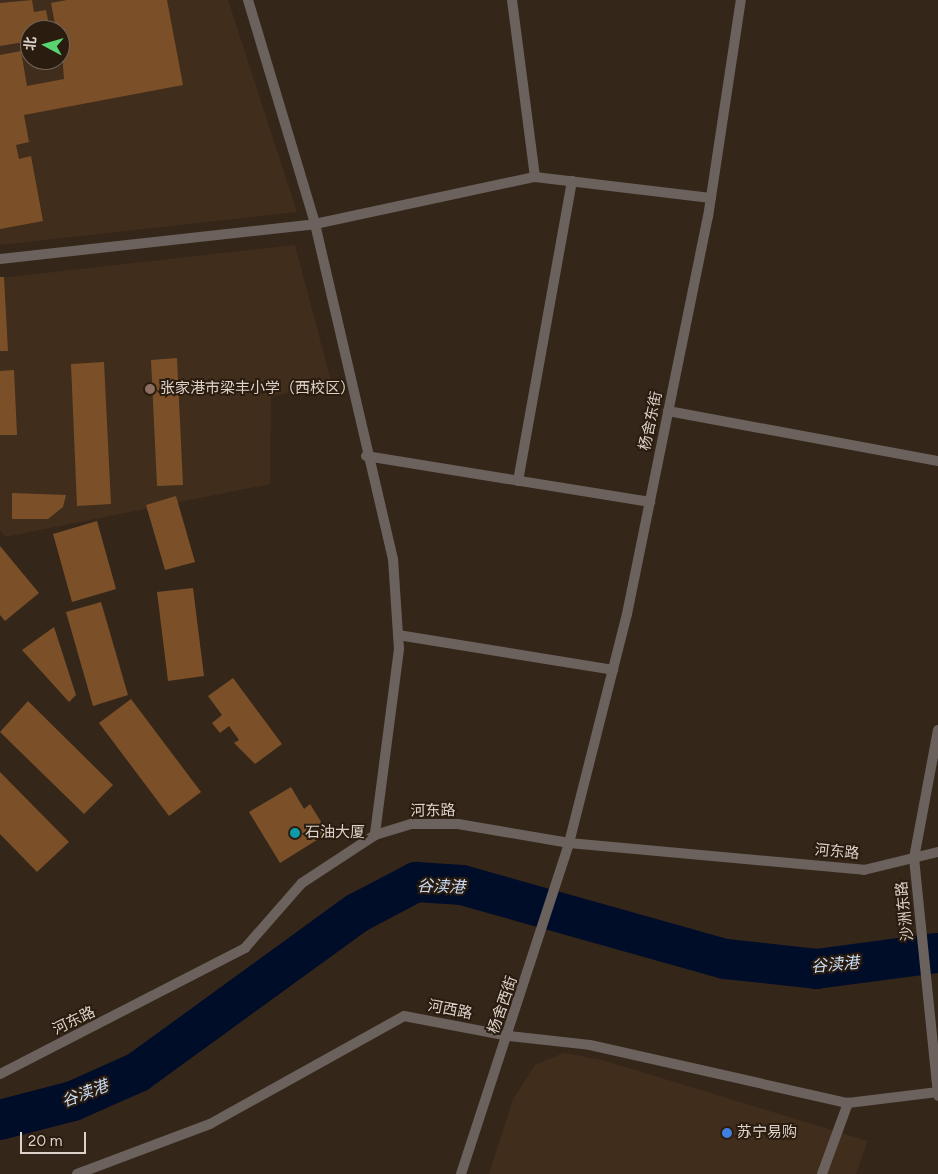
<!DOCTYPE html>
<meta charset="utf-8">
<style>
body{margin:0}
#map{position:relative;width:938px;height:1174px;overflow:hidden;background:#35261a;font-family:Figtree,"Noto Sans SC",sans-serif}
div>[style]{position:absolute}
.built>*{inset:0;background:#412d1c}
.river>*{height:40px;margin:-20px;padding:0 20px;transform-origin:20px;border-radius:20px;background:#000d29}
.building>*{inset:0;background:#7b5028}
.pedestrian>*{height:10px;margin:-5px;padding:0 5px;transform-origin:5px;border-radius:5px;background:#6b625d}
.minor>*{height:10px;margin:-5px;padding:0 5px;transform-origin:5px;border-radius:5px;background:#6b625d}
.tertiary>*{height:10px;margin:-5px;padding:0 5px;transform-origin:5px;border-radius:5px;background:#6b625d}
.dots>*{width:14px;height:14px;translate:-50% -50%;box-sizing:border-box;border:2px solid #2b1c10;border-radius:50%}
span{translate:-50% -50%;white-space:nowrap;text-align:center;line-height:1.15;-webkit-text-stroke:4px #2b1c10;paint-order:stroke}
.poi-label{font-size:15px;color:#dcd2ca}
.left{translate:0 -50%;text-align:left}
.street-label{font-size:15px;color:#dcd2ca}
.water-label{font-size:16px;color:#c8def9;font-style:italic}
.north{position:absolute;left:20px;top:20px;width:50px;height:50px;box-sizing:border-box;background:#2b1c10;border:1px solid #72655a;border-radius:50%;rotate:276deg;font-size:14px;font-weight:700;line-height:20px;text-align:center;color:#dcd2ca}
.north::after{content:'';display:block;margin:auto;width:18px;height:22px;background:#58d570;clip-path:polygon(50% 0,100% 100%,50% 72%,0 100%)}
.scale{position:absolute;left:20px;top:1132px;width:66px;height:22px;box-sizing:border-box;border:2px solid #dcd2ca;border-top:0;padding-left:6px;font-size:15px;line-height:18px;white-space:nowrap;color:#dcd2ca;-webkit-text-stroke:4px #2b1c10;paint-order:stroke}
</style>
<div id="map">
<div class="built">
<i style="clip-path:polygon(evenodd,0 0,228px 0,297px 212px,0 245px,0 0,30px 30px,60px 30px,60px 60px,30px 60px,30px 30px)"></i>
<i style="clip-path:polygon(295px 245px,331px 381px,271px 397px,270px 484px,5px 537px,0 530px,0 278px)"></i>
<i style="clip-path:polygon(564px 1053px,602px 1060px,868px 1141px,856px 1174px,489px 1174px,513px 1099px,536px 1064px)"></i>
</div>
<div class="river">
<i style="left:0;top:1120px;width:75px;rotate:-14.6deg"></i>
<i style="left:73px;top:1101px;width:71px;rotate:-24deg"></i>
<i style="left:138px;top:1072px;width:271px;rotate:-36deg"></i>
<i style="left:357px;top:913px;width:67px;rotate:-27.7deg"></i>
<i style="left:416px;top:882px;width:46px;rotate:3.7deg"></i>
<i style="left:462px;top:885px;width:274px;rotate:15.7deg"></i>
<i style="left:726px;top:959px;width:91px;rotate:6.3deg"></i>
<i style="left:816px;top:969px;width:123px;rotate:-7.5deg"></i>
</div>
<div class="building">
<i style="clip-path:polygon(32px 0,34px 12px,46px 10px,50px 30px,30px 30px,30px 41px,0 46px,0 3px)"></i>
<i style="clip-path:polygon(67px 0,167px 0,183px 85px,24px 115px,29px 142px,16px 145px,19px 159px,31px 156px,43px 221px,0 229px,0 55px,21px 51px,27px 86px,64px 79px,60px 30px,56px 30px,51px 3px)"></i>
<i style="clip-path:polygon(0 277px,4px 277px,8px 351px,0 351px)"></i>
<i style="clip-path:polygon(177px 358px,183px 485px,157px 486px,151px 360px)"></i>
<i style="clip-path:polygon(104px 362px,111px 504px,77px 506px,71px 364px)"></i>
<i style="clip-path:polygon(14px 370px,17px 435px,0 435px,0 371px)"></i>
<i style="clip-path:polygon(12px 493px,66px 495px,63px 507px,48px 519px,12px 519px)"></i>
<i style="clip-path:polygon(176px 496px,195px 562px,165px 570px,146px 505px)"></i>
<i style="clip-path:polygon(97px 521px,116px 589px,72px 602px,53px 534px)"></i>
<i style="clip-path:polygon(0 546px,39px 593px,5px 621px,0 615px)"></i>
<i style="clip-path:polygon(193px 588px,204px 676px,168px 681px,157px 592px)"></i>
<i style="clip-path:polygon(101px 602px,128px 695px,93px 706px,66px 612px)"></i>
<i style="clip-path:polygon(54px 627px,76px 695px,69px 702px,22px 650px)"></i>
<i style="clip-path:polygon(233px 678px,282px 744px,255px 764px,234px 743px,239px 740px,229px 726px,220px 733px,212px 723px,222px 715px,208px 696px)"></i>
<i style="clip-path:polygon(131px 699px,201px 792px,169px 816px,99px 723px)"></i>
<i style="clip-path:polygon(28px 701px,113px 785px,84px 814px,0 732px)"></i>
<i style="clip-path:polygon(0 772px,69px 842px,37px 872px,0 834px)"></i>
<i style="clip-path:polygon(291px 787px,304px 809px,310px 804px,328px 833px,280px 863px,249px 812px)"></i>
</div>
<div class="pedestrian">
<i style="left:822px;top:1174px;width:76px;rotate:-69.9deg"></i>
</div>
<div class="minor">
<i style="left:248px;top:0;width:234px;rotate:73.3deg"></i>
<i style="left:315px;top:224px;width:344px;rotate:76.9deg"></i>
<i style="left:393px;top:559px;width:90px;rotate:86.2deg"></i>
<i style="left:399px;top:649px;width:188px;rotate:97.4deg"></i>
<i style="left:512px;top:0;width:178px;rotate:82.6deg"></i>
<i style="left:0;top:259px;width:317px;rotate:-6.3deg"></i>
<i style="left:315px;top:224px;width:225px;rotate:-12.1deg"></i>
<i style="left:535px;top:177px;width:177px;rotate:6.8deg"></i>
<i style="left:668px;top:411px;width:275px;rotate:10.5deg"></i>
<i style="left:366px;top:456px;width:288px;rotate:9.2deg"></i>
<i style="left:518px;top:481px;width:305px;rotate:-79.8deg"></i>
<i style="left:398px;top:635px;width:218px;rotate:9.2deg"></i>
</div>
<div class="tertiary">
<i style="left:938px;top:730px;width:130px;rotate:100.6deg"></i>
<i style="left:914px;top:858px;width:239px;rotate:84.2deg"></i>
<i style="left:0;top:1074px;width:276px;rotate:-27.2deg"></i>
<i style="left:245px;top:948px;width:86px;rotate:-48.8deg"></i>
<i style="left:302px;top:883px;width:87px;rotate:-33.3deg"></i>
<i style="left:375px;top:835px;width:39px;rotate:-17deg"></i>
<i style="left:412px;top:824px;width:46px"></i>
<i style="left:458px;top:824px;width:113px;rotate:9.7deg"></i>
<i style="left:569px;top:843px;width:296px;rotate:5.2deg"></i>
<i style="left:864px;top:870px;width:76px;rotate:-13.7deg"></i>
<i style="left:77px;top:1174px;width:142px;rotate:-20.6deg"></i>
<i style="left:210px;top:1124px;width:222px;rotate:-29.1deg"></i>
<i style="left:404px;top:1016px;width:107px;rotate:10.8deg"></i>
<i style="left:509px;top:1036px;width:81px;rotate:6.3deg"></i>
<i style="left:590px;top:1045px;width:264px;rotate:12.7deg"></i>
<i style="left:848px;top:1103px;width:91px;rotate:-7deg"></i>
<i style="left:461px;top:1174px;width:348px;rotate:-71.9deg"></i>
<i style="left:569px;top:843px;width:236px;rotate:-75.8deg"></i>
<i style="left:627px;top:614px;width:405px;rotate:-78.5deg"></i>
<i style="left:708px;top:217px;width:219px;rotate:-81.4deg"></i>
</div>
<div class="dots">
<i style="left:150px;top:389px;background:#8d6e63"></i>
<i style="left:295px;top:833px;background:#0f9aa8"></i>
<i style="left:727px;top:1133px;background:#3f7fe0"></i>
</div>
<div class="poi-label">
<span class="left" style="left:160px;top:389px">张家港市梁丰小学（西校区）</span>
<span class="left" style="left:305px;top:833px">石油大厦</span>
<span class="left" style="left:737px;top:1133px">苏宁易购</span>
</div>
<div class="street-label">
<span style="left:651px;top:421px;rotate:-78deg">杨舍东街</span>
<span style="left:433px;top:811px;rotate:-1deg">河东路</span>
<span style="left:837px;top:852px;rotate:5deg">河东路</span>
<span style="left:905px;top:911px;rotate:-96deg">沙洲东路</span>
<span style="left:503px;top:1005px;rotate:-71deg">杨舍西街</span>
<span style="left:450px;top:1010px;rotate:11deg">河西路</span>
<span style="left:74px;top:1021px;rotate:-26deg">河东路</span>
</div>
<div class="water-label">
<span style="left:441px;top:887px;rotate:2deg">谷渎港</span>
<span style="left:835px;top:965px;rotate:-5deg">谷渎港</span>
<span style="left:85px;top:1094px;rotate:-21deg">谷渎港</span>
</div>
<div class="north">北</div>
<div class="scale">20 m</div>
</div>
